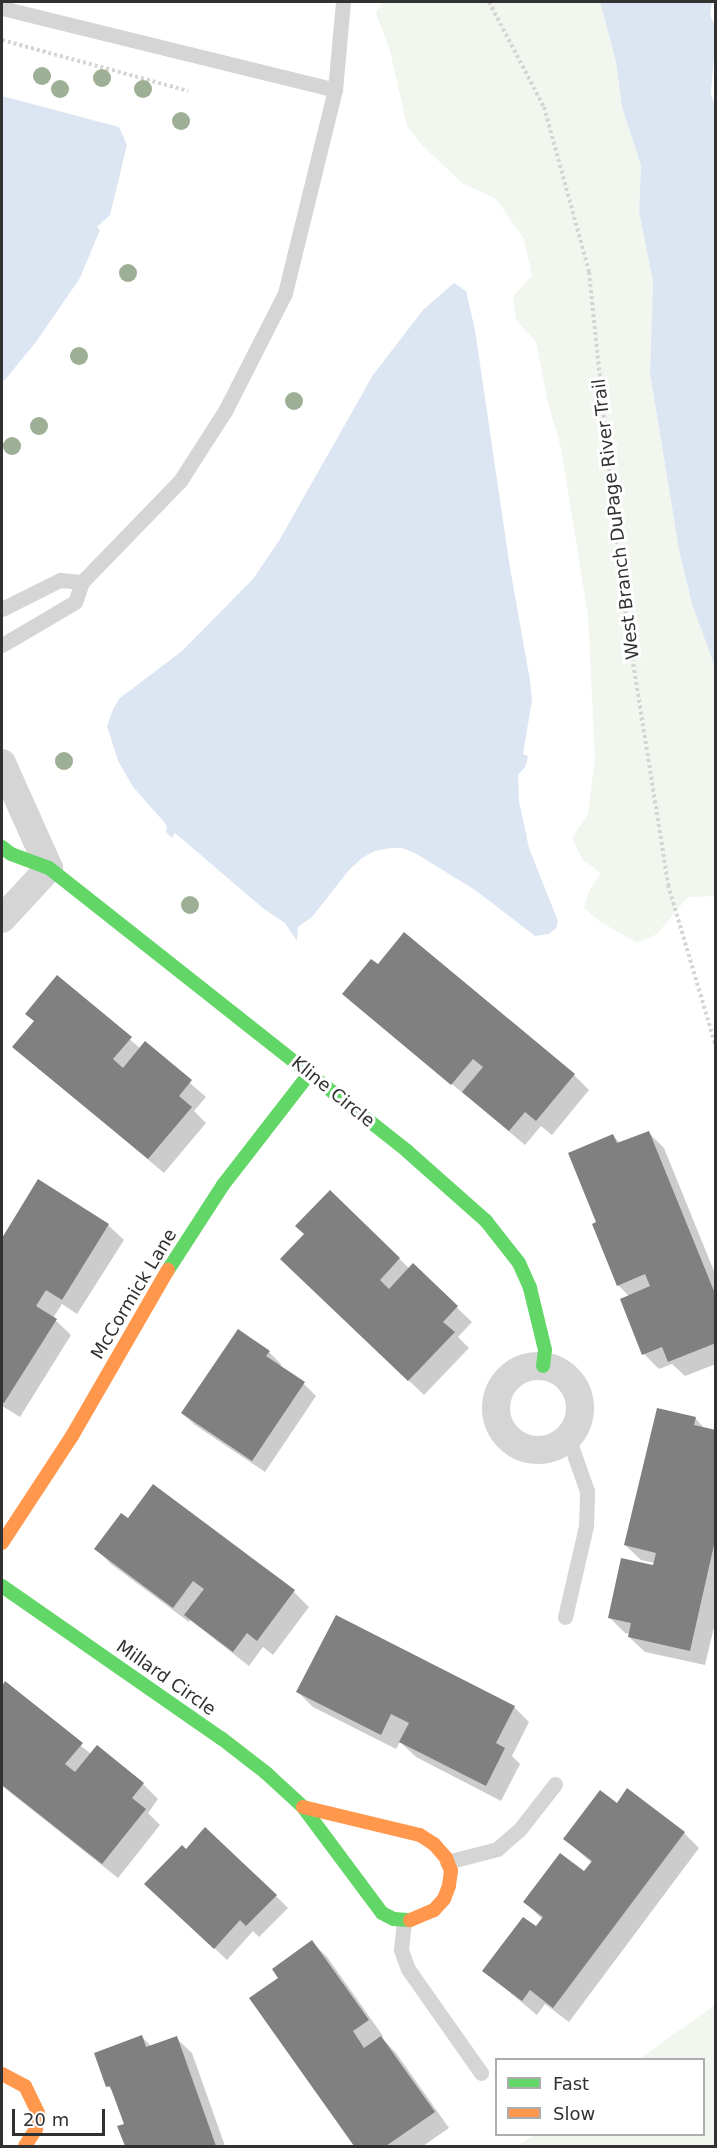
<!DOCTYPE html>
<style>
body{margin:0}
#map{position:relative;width:717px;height:2148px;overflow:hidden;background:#fff;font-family:"DejaVu Sans",sans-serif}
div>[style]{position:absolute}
.green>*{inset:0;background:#f1f6ee}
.water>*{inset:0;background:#dce6f2}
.shadow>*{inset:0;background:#0003}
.building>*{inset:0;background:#808080}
.path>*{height:4px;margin-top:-2px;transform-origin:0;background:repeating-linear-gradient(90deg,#d5d5d5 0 3px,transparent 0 6px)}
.lane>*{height:15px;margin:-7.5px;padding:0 7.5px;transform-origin:7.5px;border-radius:7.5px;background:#d5d5d5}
.street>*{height:28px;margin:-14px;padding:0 14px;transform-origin:14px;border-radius:14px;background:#d5d5d5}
.street>.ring{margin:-14px;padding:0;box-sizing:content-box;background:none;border:28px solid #d5d5d5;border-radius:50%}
.fast>*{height:14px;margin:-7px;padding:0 7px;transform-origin:7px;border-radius:7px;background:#63d668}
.slow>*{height:14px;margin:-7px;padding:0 7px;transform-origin:7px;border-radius:7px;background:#ff974d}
.trees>*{width:18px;height:18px;margin:-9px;border-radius:50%;background:#9daf95}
span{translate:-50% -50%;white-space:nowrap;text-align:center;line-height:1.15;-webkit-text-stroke:6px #fff;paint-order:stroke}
.street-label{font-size:18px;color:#313131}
.frame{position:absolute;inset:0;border:3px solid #313131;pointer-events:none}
.legend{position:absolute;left:495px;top:2058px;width:210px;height:78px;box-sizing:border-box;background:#fff;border:2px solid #adadad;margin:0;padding:8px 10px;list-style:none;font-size:18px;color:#313131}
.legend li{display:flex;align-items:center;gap:12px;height:30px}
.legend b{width:30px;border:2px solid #adadad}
.scale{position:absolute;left:12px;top:2109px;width:93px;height:27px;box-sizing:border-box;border:3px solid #313131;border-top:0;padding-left:8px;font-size:18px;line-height:21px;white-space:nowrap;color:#313131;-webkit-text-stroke:4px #fff;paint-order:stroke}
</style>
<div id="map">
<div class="green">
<i style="clip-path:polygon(382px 2px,600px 2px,616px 62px,622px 107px,641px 165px,639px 212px,653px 282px,650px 373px,679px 550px,692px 604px,716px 667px,715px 896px,688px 897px,657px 934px,637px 943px,599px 921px,584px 908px,590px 889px,601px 873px,582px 859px,572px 838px,588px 814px,595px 758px,588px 616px,561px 448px,548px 403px,536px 342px,516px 320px,513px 296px,532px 276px,524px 239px,496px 199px,462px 183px,423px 146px,407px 126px,390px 51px,376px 13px)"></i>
<i style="clip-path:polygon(715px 2005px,715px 2146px,517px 2146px,534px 2135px,704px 2134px,704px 2060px,639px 2059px)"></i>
</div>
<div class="water">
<i style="clip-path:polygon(600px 2px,712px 2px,710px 14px,716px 29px,711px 94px,716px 109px,715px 667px,692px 604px,679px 550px,650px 373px,653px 282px,639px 212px,641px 165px,622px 107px,616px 62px)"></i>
<i style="clip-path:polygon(2px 96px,119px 127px,127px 145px,110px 215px,97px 227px,100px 230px,80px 278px,36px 342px,4px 381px,2px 380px)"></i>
<i style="clip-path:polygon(454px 283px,466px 291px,475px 330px,510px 568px,530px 680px,532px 700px,523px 754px,528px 756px,526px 766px,518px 775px,519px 801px,529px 848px,558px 921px,556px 928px,549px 934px,535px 936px,475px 890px,415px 853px,402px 848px,391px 848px,375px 851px,362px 858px,349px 870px,312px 917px,298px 927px,297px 941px,285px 923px,264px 909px,175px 833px,172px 838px,166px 832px,167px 827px,164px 822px,133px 787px,118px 761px,107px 726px,114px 707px,120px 698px,182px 651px,253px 579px,280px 539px,373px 375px,423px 310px)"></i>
</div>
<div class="shadow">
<i style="clip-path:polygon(57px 977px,141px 1049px,145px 1044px,206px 1097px,194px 1111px,206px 1123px,164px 1173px,14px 1047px,35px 1022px)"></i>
<i style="clip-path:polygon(344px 994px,574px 1075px,589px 1090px,552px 1135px,541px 1126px,525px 1145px)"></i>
<i style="clip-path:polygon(649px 1133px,664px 1148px,716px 1276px,716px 1364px,685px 1376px,672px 1364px,659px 1369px,644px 1354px,629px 1296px,618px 1285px,598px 1223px,613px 1136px,621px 1144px)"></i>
<i style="clip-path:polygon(39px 1182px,108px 1225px,124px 1240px,77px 1314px,62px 1304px,53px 1318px,71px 1335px,20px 1417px,2px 1406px,2px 1241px)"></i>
<i style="clip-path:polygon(330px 1192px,410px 1269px,413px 1266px,472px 1322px,458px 1337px,469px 1348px,424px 1395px,297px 1274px,306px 1235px)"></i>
<i style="clip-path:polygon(238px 1331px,269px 1352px,281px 1364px,280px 1367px,304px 1384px,316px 1396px,265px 1472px,195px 1425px,182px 1413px)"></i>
<i style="clip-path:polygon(695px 1418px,706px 1430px,716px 1431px,716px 1619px,705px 1665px,645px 1652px,629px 1637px,630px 1634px,625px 1633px,610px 1618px,654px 1567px,654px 1563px,641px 1560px,625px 1545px)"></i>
<i style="clip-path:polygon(153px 1486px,294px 1592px,309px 1607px,273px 1655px,263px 1647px,249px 1666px,190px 1620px,189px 1622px,111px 1564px,96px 1549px,128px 1520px)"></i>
<i style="clip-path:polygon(5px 1684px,91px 1754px,143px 1784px,158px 1799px,148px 1813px,160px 1825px,118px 1878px,2px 1786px,2px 1688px)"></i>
<i style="clip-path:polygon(298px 1692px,514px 1707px,529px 1722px,512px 1756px,520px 1764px,501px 1801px,416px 1757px,400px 1742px,396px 1749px,313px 1707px)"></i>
<i style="clip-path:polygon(617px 1805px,684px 1833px,699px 1848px,569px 2022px,545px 2004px,537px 2015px,484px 1971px,536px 1928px,543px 1920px,525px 1902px,584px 1873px,592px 1863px,565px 1839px)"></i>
<i style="clip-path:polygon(186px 1851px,276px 1896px,288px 1908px,259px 1937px,253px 1931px,227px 1960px,159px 1896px)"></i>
<i style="clip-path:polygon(312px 1942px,327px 1957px,383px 2036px,381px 2037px,396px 2053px,449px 2128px,423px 2146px,356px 2146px,251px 1998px,280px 1978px)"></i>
<i style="clip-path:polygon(142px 2037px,152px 2047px,176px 2038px,192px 2053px,225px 2146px,126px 2146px,119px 2127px,126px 2124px,114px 2093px,108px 2086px)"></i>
</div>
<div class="building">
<i style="clip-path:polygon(404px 932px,575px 1074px,536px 1121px,525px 1112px,509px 1131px,462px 1092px,483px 1067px,473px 1059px,451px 1085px,342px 994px,371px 959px,378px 964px)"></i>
<i style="clip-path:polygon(57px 975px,132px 1037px,113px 1059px,123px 1068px,145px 1041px,192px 1080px,179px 1096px,192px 1107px,148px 1159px,12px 1047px,34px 1021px,25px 1014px)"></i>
<i style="clip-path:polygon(649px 1131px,716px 1296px,716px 1343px,668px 1362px,662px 1347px,642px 1355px,620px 1299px,650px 1286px,645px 1274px,617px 1286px,592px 1224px,596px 1222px,568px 1153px,613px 1134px,617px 1143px)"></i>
<i style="clip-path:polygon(38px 1179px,109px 1224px,62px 1300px,46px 1290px,36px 1306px,57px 1319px,4px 1403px,2px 1402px,2px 1238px)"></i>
<i style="clip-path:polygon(330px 1190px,400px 1258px,380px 1280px,389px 1289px,413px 1263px,458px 1306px,443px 1322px,455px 1332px,408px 1381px,280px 1259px,304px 1234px,295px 1226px)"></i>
<i style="clip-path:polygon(238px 1329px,270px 1351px,266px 1356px,305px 1382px,252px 1461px,181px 1413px)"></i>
<i style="clip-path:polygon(657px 1408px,696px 1417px,694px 1425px,716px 1430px,716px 1536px,690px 1651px,628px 1637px,631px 1623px,608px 1618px,621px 1558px,653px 1565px,656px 1553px,624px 1545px)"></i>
<i style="clip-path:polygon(153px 1484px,295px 1590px,257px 1641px,247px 1633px,233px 1652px,184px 1615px,204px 1589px,193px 1581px,173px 1608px,94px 1549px,121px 1513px,128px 1518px)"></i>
<i style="clip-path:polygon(336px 1615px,515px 1706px,496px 1743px,505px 1748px,486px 1786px,399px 1742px,409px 1723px,391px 1714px,381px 1735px,296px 1692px)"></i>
<i style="clip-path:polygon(5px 1681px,83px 1743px,65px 1764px,75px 1772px,97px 1745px,144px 1783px,132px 1798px,146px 1809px,102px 1864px,2px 1785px,2px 1686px)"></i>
<i style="clip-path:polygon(627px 1788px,685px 1832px,553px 2008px,530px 1990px,522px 2001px,482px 1971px,523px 1917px,536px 1926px,543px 1917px,523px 1902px,560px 1853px,584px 1871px,592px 1861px,563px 1839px,600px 1790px,617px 1803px)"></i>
<i style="clip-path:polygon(205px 1827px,277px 1895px,246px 1926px,240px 1920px,214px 1949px,144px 1884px,182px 1845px,186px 1849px)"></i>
<i style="clip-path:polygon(312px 1940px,369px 2020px,353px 2031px,364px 2048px,381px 2036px,435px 2112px,386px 2146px,354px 2146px,249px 1998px,278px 1978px,272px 1969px)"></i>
<i style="clip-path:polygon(142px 2035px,146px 2047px,177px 2036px,216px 2146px,125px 2146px,117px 2126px,124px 2124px,110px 2086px,106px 2087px,94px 2053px)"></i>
</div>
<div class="path">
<i style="left:489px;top:2px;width:119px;rotate:62.4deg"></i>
<i style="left:544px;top:107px;width:171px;rotate:74.7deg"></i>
<i style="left:589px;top:272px;width:323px;rotate:84.1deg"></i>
<i style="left:622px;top:593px;width:296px;rotate:81deg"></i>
<i style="left:668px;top:885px;width:169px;rotate:73.5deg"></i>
<i style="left:2px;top:40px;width:193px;rotate:15.3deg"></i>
</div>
<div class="lane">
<i style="left:2px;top:8px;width:343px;rotate:13.8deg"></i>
<i style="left:335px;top:90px;width:88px;rotate:-84.8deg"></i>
<i style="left:82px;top:582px;width:141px;rotate:-45.9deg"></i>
<i style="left:180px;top:481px;width:83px;rotate:-57.3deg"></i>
<i style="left:225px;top:411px;width:132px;rotate:-63deg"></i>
<i style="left:285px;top:293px;width:209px;rotate:-76.2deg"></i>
<i style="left:2px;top:609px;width:65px;rotate:-26.6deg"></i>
<i style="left:60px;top:580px;width:22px;rotate:5deg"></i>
<i style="left:82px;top:582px;width:21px;rotate:109deg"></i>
<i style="left:75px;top:602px;width:85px;rotate:149.5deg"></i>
<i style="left:565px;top:1617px;width:93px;rotate:-77deg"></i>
<i style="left:586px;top:1526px;width:35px;rotate:-88deg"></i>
<i style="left:587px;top:1491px;width:57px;rotate:-109.4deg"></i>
<i style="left:447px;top:1862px;width:52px;rotate:-14.6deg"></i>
<i style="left:497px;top:1849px;width:30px;rotate:-41deg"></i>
<i style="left:520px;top:1829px;width:57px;rotate:-52.1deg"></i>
<i style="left:404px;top:1921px;width:29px;rotate:96deg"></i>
<i style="left:401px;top:1950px;width:20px;rotate:70deg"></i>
<i style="left:408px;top:1969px;width:127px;rotate:54.9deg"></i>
</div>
<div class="street">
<i style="left:2px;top:763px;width:115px;rotate:65.9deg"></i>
<i style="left:49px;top:868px;width:69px;rotate:132.7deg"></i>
<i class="ring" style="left:496px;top:1366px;width:56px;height:56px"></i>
</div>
<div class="fast">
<i style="left:2px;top:847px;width:11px;rotate:38deg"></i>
<i style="left:11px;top:854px;width:40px;rotate:20.2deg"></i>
<i style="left:49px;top:868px;width:456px;rotate:38.3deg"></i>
<i style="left:407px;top:1151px;width:106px;rotate:41.5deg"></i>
<i style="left:486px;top:1221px;width:53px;rotate:51.8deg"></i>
<i style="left:519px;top:1263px;width:27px;rotate:66deg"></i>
<i style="left:530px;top:1288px;width:64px;rotate:76.4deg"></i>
<i style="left:545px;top:1350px;width:16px;rotate:97deg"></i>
<i style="left:168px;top:1270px;width:101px;rotate:-57.1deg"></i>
<i style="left:223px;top:1185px;width:142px;rotate:-52.2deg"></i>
<i style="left:2px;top:1586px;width:267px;rotate:34.8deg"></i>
<i style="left:221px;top:1738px;width:56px;rotate:37.7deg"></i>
<i style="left:265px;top:1772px;width:52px;rotate:42.6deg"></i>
<i style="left:303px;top:1807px;width:132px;rotate:53.3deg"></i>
<i style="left:382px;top:1913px;width:13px;rotate:27deg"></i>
<i style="left:394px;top:1919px;width:16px;rotate:4deg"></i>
</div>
<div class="slow">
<i style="left:2px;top:1543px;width:128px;rotate:-56.8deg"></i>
<i style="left:72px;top:1436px;width:192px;rotate:-60deg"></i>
<i style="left:303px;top:1807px;width:120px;rotate:13.5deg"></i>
<i style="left:420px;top:1835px;width:17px;rotate:33deg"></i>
<i style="left:434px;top:1844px;width:18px;rotate:49deg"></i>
<i style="left:446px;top:1858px;width:14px;rotate:69deg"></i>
<i style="left:451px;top:1871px;width:15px;rotate:98deg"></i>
<i style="left:449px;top:1886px;width:14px;rotate:111deg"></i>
<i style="left:444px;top:1899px;width:15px;rotate:132deg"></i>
<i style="left:434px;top:1910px;width:26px;rotate:157deg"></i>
<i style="left:2px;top:2074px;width:26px;rotate:28deg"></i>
<i style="left:25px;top:2086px;width:30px;rotate:64deg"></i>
<i style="left:38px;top:2113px;width:16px;rotate:97deg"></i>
<i style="left:36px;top:2129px;width:20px;rotate:123deg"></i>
</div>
<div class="trees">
<i style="left:42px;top:76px"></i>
<i style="left:102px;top:78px"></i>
<i style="left:60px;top:89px"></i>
<i style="left:143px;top:89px"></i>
<i style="left:181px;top:121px"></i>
<i style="left:128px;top:273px"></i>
<i style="left:79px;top:356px"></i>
<i style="left:294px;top:401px"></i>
<i style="left:39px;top:426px"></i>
<i style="left:12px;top:446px"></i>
<i style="left:64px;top:761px"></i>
<i style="left:190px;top:905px"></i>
</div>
<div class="street-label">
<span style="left:616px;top:519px;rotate:-97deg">West Branch DuPage River Trail</span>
<span style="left:333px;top:1092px;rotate:39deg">Kline Circle</span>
<span style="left:134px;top:1294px;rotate:-59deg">McCormick Lane</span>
<span style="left:166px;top:1678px;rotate:35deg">Millard Circle</span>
</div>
<div class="frame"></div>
<ul class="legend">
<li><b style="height:8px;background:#63d668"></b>Fast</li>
<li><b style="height:8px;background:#ff974d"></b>Slow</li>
</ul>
<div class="scale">20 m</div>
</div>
